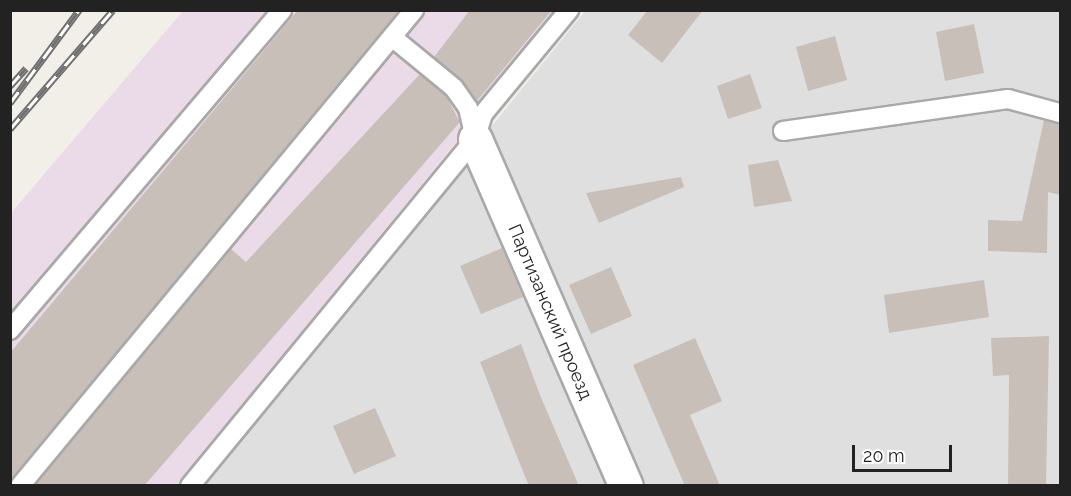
<!DOCTYPE html>
<meta charset="utf-8">
<style>
body{margin:0}
#map{position:relative;width:1071px;height:496px;overflow:hidden;background:#f2efe9;font-family:Raleway,sans-serif}
div>[style]{position:absolute}
.residential>*{inset:0;background:#e0dfdf}
.industrial>*{inset:0;background:#ebdbe8}
.building>*{inset:0;background:#c7bfb8}
.roads{filter:drop-shadow(2px 0 #a9a9a9) drop-shadow(-2px 0 #a9a9a9) drop-shadow(0 2px #a9a9a9) drop-shadow(0 -2px #a9a9a9)}
.service>*{height:18px;margin:-9px;padding:0 9px;transform-origin:9px;border-radius:9px;background:#fff}
.minor>*{height:33px;margin:-16.5px;padding:0 16.5px;transform-origin:16.5px;border-radius:16.5px;background:#fff}
.rail>*{height:7px;margin-top:-3.5px;transform-origin:0;background:repeating-linear-gradient(90deg,#fff 0 14px,#707070 0 28px);box-sizing:border-box;border-block:2px solid #707070}
span{translate:-50% -50%;white-space:nowrap;text-align:center;line-height:1.15;-webkit-text-stroke:5px #fff;paint-order:stroke}
.street-label{font-size:18px;color:#222}
.frame{position:absolute;inset:0;border:12px solid #222;pointer-events:none}
.scale{position:absolute;left:852px;top:445px;width:100px;height:27px;box-sizing:border-box;border:3px solid #222;border-top:0;padding-left:8px;font-size:18px;line-height:21px;white-space:nowrap;color:#222;-webkit-text-stroke:4px #fff;paint-order:stroke}
</style>
<div id="map">
<div class="residential">
<i style="clip-path:polygon(585px 11px,1060px 11px,1060px 485px,201px 486px)"></i>
</div>
<div class="industrial">
<i style="clip-path:polygon(183px 11px,563px 11px,177px 485px,11px 486px,11px 213px)"></i>
</div>
<div class="building">
<i style="clip-path:polygon(298px 10px,399px 10px,10px 480px,10px 353px)"></i>
<i style="clip-path:polygon(470px 10px,552px 10px,477px 101px,434px 57px)"></i>
<i style="clip-path:polygon(648px 10px,703px 10px,662px 63px,628px 35px)"></i>
<i style="clip-path:polygon(974px 24px,984px 73px,945px 81px,936px 32px)"></i>
<i style="clip-path:polygon(835px 36px,847px 80px,808px 91px,796px 47px)"></i>
<i style="clip-path:polygon(420px 74px,446px 96px,460px 122px,144px 486px,35px 486px,231px 249px,246px 262px)"></i>
<i style="clip-path:polygon(750px 74px,762px 108px,728px 119px,717px 86px)"></i>
<i style="clip-path:polygon(1044px 120px,1060px 124px,1060px 195px,1048px 192px,1047px 253px,988px 251px,988px 220px,1022px 221px)"></i>
<i style="clip-path:polygon(778px 160px,792px 201px,754px 207px,748px 165px)"></i>
<i style="clip-path:polygon(681px 177px,684px 187px,599px 223px,586px 193px)"></i>
<i style="clip-path:polygon(502px 248px,523px 297px,481px 314px,460px 266px)"></i>
<i style="clip-path:polygon(611px 267px,632px 316px,591px 334px,569px 285px)"></i>
<i style="clip-path:polygon(984px 280px,989px 317px,889px 333px,884px 295px)"></i>
<i style="clip-path:polygon(1049px 336px,1046px 486px,1008px 486px,1009px 375px,993px 376px,991px 338px)"></i>
<i style="clip-path:polygon(695px 338px,722px 401px,690px 415px,720px 486px,685px 486px,633px 365px)"></i>
<i style="clip-path:polygon(521px 344px,540px 395px,579px 486px,529px 486px,516px 454px,480px 362px)"></i>
<i style="clip-path:polygon(375px 408px,396px 456px,354px 474px,333px 426px)"></i>
</div>
<div class="roads">
<div class="service">
<i style="left:392px;top:37px;width:80px;rotate:39.4deg"></i>
<i style="left:454px;top:88px;width:24px;rotate:55deg"></i>
<i style="left:468px;top:108px;width:31px;rotate:77deg"></i>
<i style="left:783px;top:131px;width:227px;rotate:-8.1deg"></i>
<i style="left:1008px;top:99px;width:54px;rotate:15.1deg"></i>
<i style="left:10px;top:330px;width:420px;rotate:-49.6deg"></i>
<i style="left:20px;top:486px;width:618px;rotate:-50.38deg"></i>
<i style="left:190px;top:486px;width:449px;rotate:-50.6deg"></i>
<i style="left:475px;top:139px;width:26px;rotate:-72deg"></i>
<i style="left:483px;top:114px;width:135px;rotate:-50.4deg"></i>
</div>
<div class="minor">
<i style="left:475px;top:139px;width:378px;rotate:66.5deg"></i>
</div>
</div>
<div class="rail">
<i style="left:10px;top:86px;width:24px;rotate:-48deg"></i>
<i style="left:10px;top:103px;width:116px;rotate:-53.4deg"></i>
<i style="left:10px;top:129px;width:157px;rotate:-49.1deg"></i>
</div>
<div class="street-label">
<span style="left:550px;top:312px;rotate:67deg">Партизанский проезд</span>
</div>
<div class="frame"></div>
<div class="scale">20 m</div>
</div>
